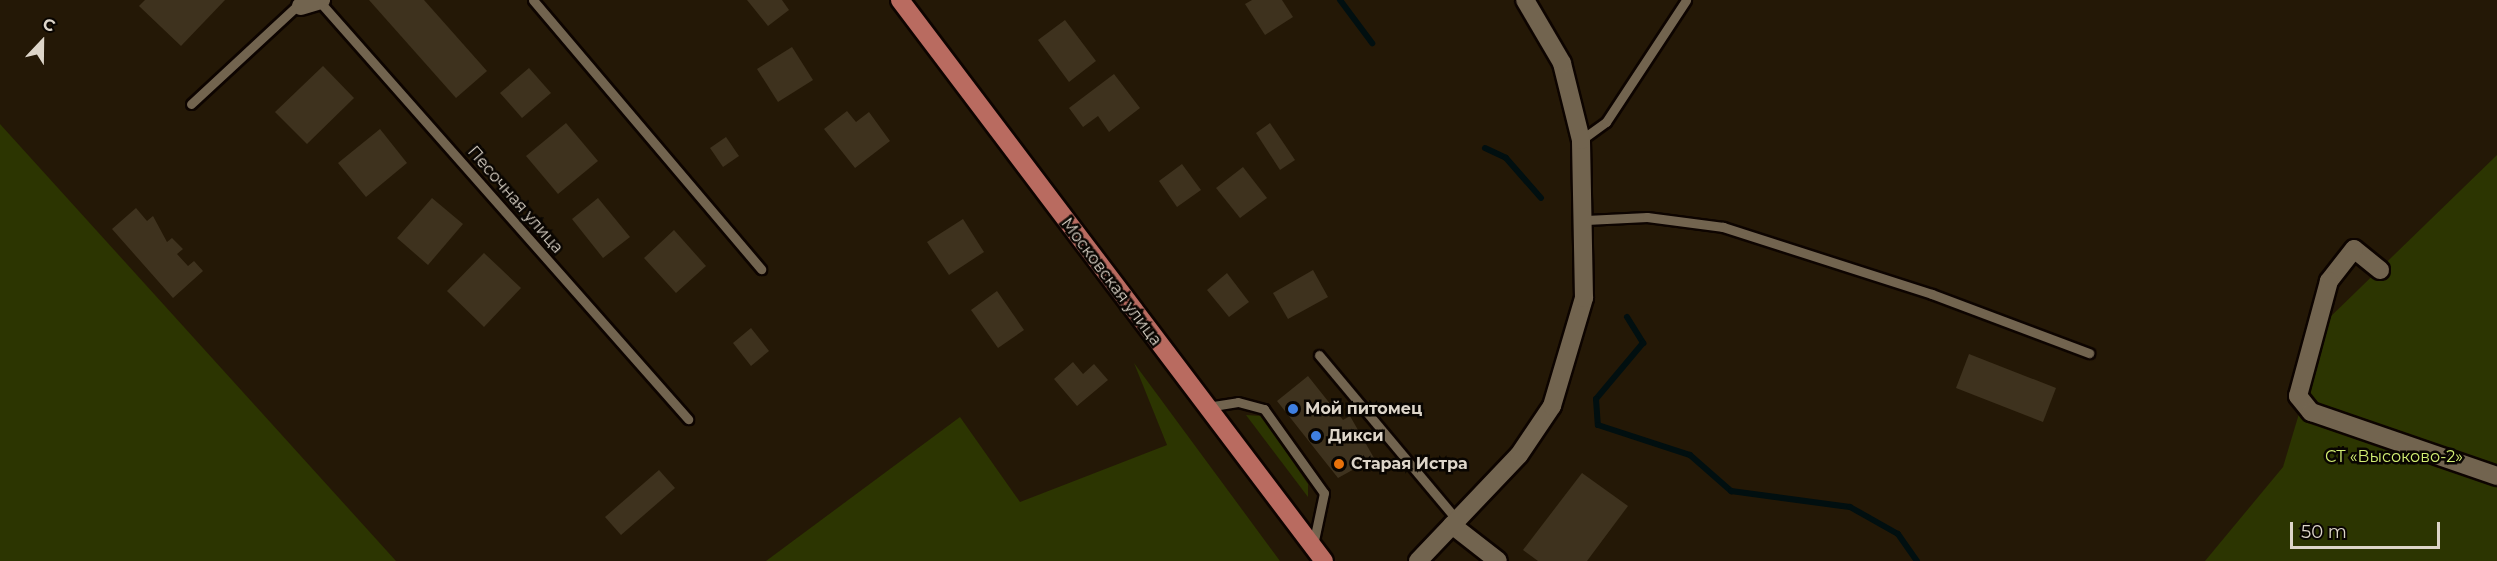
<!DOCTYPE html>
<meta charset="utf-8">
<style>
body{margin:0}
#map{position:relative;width:2497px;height:561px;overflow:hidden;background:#241806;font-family:Montserrat,sans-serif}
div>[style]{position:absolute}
.green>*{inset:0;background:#2c3501}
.stream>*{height:6px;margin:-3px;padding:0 3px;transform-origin:3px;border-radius:3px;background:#010f10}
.building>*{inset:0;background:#3e321e}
.roads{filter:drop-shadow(2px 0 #0d0400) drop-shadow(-2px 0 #0d0400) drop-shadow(0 2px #0d0400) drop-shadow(0 -2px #0d0400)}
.lane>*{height:9px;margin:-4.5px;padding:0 4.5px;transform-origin:4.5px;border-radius:4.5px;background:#72644f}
.street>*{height:18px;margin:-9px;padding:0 9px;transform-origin:9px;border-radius:9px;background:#72644f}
.primary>*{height:18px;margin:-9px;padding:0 9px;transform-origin:9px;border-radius:9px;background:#b96b60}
.dots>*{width:16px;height:16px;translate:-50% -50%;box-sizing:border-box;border:3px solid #090501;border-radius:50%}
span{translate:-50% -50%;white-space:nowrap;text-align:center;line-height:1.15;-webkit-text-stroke:5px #090501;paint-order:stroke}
.street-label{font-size:16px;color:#ddd5c9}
.poi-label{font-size:16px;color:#ddd5c9;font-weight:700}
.left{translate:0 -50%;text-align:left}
.park-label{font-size:16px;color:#d5f174}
.north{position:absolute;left:12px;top:12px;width:60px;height:60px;-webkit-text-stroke:4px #090501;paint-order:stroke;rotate:22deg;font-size:16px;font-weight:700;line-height:24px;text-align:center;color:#ddd5c9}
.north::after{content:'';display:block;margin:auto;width:21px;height:27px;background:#ddd5c9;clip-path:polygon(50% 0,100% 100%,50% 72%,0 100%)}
.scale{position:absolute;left:2290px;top:522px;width:150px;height:27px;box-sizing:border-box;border:3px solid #ddd5c9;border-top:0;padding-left:8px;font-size:18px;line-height:21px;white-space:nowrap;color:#ddd5c9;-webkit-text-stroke:4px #090501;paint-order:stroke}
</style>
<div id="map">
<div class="green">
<i style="clip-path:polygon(0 124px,396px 561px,0 561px)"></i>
<i style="clip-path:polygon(2497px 155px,2497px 561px,2205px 561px,2283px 467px,2327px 320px)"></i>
<i style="clip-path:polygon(1134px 363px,1280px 561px,766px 561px,960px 417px,1020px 502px,1167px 445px)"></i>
<i style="clip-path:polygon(1246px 415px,1262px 416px,1308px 484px,1308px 497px)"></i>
</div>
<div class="stream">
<i style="left:1340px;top:0;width:54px;rotate:53.3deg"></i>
<i style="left:1485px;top:148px;width:23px;rotate:25deg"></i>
<i style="left:1506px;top:158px;width:53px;rotate:48.8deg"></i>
<i style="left:1627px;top:317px;width:31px;rotate:58deg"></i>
<i style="left:1643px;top:343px;width:73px;rotate:130deg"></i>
<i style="left:1596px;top:399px;width:26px;rotate:86deg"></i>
<i style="left:1598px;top:425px;width:97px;rotate:18.1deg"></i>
<i style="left:1690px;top:455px;width:55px;rotate:41.3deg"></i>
<i style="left:1731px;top:491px;width:120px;rotate:7.7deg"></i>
<i style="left:1850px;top:507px;width:55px;rotate:29.4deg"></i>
<i style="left:1898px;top:534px;width:33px;rotate:55deg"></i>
</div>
<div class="building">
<i style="clip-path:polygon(145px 0,225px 0,181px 46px,139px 6px)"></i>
<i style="clip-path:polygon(369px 0,424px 0,487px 71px,456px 98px)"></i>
<i style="clip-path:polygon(747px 0,782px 0,789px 10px,768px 26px)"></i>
<i style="clip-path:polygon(1252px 0,1282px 0,1293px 17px,1265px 35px,1245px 4px)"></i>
<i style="clip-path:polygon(1065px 20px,1096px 61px,1069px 82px,1038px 40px)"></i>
<i style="clip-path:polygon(792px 47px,813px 80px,778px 102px,757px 69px)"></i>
<i style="clip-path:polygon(323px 66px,354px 98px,307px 144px,275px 112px)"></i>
<i style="clip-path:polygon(529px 68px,551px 93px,522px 118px,500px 93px)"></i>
<i style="clip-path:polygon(1114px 74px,1140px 108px,1109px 132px,1098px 116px,1083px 127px,1069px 108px)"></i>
<i style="clip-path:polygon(847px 111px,856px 122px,869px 112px,890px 141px,855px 168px,824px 129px)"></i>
<i style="clip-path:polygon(566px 123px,598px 161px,558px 194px,526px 156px)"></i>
<i style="clip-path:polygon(1270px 123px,1295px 160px,1280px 170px,1256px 133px)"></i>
<i style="clip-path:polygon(380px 129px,407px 163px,366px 197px,338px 163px)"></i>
<i style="clip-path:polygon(726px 137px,739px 156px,723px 167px,710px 148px)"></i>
<i style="clip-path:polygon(1182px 164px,1201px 190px,1177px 207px,1159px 181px)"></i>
<i style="clip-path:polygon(1243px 167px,1267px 198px,1240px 218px,1216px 188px)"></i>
<i style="clip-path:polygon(432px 198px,463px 224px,428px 265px,397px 238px)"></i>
<i style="clip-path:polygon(598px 198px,630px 237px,603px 258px,572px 219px)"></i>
<i style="clip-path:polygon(136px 208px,147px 221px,153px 216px,167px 242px,172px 238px,183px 249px,177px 254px,188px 266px,194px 261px,203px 271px,173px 298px,112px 229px)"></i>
<i style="clip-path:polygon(963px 219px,984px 252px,949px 275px,927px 242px)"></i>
<i style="clip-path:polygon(674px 230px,706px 266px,676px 293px,644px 258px)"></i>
<i style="clip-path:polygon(484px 253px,521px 288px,484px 327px,447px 291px)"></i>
<i style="clip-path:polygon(1313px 270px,1328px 297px,1288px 319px,1273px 293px)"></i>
<i style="clip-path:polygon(1227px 273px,1249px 302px,1229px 317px,1207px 290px)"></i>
<i style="clip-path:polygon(997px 291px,1024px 330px,998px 348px,971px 310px)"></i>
<i style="clip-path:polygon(751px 328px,769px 351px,751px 366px,733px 343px)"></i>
<i style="clip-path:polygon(1969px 354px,2056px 388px,2043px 422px,1956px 388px)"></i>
<i style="clip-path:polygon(1073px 362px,1083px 374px,1094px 364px,1108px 380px,1077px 406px,1054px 379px)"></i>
<i style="clip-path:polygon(1308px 376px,1343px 420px,1350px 416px,1374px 458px,1338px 478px,1277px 401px)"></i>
<i style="clip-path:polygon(659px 470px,675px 488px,621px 535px,605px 517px)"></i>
<i style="clip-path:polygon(1582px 473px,1628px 506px,1587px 561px,1538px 561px,1523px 550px)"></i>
</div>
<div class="roads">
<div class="lane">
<i style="left:533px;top:0;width:353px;rotate:49.7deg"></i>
<i style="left:319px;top:1px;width:558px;rotate:48.56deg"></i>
<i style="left:191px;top:104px;width:147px;rotate:-42.8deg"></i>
<i style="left:1581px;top:140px;width:31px;rotate:-36deg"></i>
<i style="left:1606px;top:122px;width:146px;rotate:-56.7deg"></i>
<i style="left:1586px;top:220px;width:61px;rotate:-2.8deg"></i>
<i style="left:1647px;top:217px;width:77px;rotate:7.5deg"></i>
<i style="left:1723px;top:227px;width:219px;rotate:17.8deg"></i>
<i style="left:1932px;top:294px;width:168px;rotate:20.6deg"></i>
<i style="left:1319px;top:355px;width:215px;rotate:50.1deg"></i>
<i style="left:1207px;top:407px;width:31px;rotate:-9deg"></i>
<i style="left:1238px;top:402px;width:27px;rotate:15deg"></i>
<i style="left:1264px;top:409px;width:103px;rotate:54.5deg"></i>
<i style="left:1324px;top:493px;width:53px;rotate:101.9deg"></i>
</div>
<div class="street">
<i style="left:301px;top:6px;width:21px;rotate:-17deg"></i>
<i style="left:2380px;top:270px;width:33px;rotate:-141deg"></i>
<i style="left:2354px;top:249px;width:41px;rotate:128deg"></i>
<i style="left:2329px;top:281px;width:119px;rotate:105.1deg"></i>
<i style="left:2298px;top:396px;width:21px;rotate:51deg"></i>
<i style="left:2311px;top:412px;width:197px;rotate:19deg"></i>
<i style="left:1452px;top:525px;width:58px;rotate:38deg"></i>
<i style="left:1418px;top:561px;width:146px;rotate:-46.4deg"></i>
<i style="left:1519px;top:455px;width:59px;rotate:-56deg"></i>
<i style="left:1552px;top:406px;width:113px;rotate:-73.5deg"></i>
<i style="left:1584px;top:298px;width:158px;rotate:-91.1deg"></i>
<i style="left:1581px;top:140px;width:79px;rotate:-103.9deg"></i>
<i style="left:1562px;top:63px;width:73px;rotate:-120.4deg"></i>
</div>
<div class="primary">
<i style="left:900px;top:0;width:703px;rotate:52.92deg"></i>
</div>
</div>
<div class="dots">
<i style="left:1293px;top:409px;background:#3f7fe0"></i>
<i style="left:1316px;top:436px;background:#3f7fe0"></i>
<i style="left:1339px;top:464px;background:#e8710a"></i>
</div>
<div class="street-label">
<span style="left:515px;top:200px;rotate:49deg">Песочная улица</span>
<span style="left:1111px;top:282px;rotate:53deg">Московская улица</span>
</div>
<div class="poi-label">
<span class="left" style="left:1305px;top:409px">Мой питомец</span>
<span class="left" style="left:1328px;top:436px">Дикси</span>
<span class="left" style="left:1351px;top:464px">Старая Истра</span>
</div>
<div class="park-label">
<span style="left:2394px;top:457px">СТ «Высоково-2»</span>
</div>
<div class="north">С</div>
<div class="scale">50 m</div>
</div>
